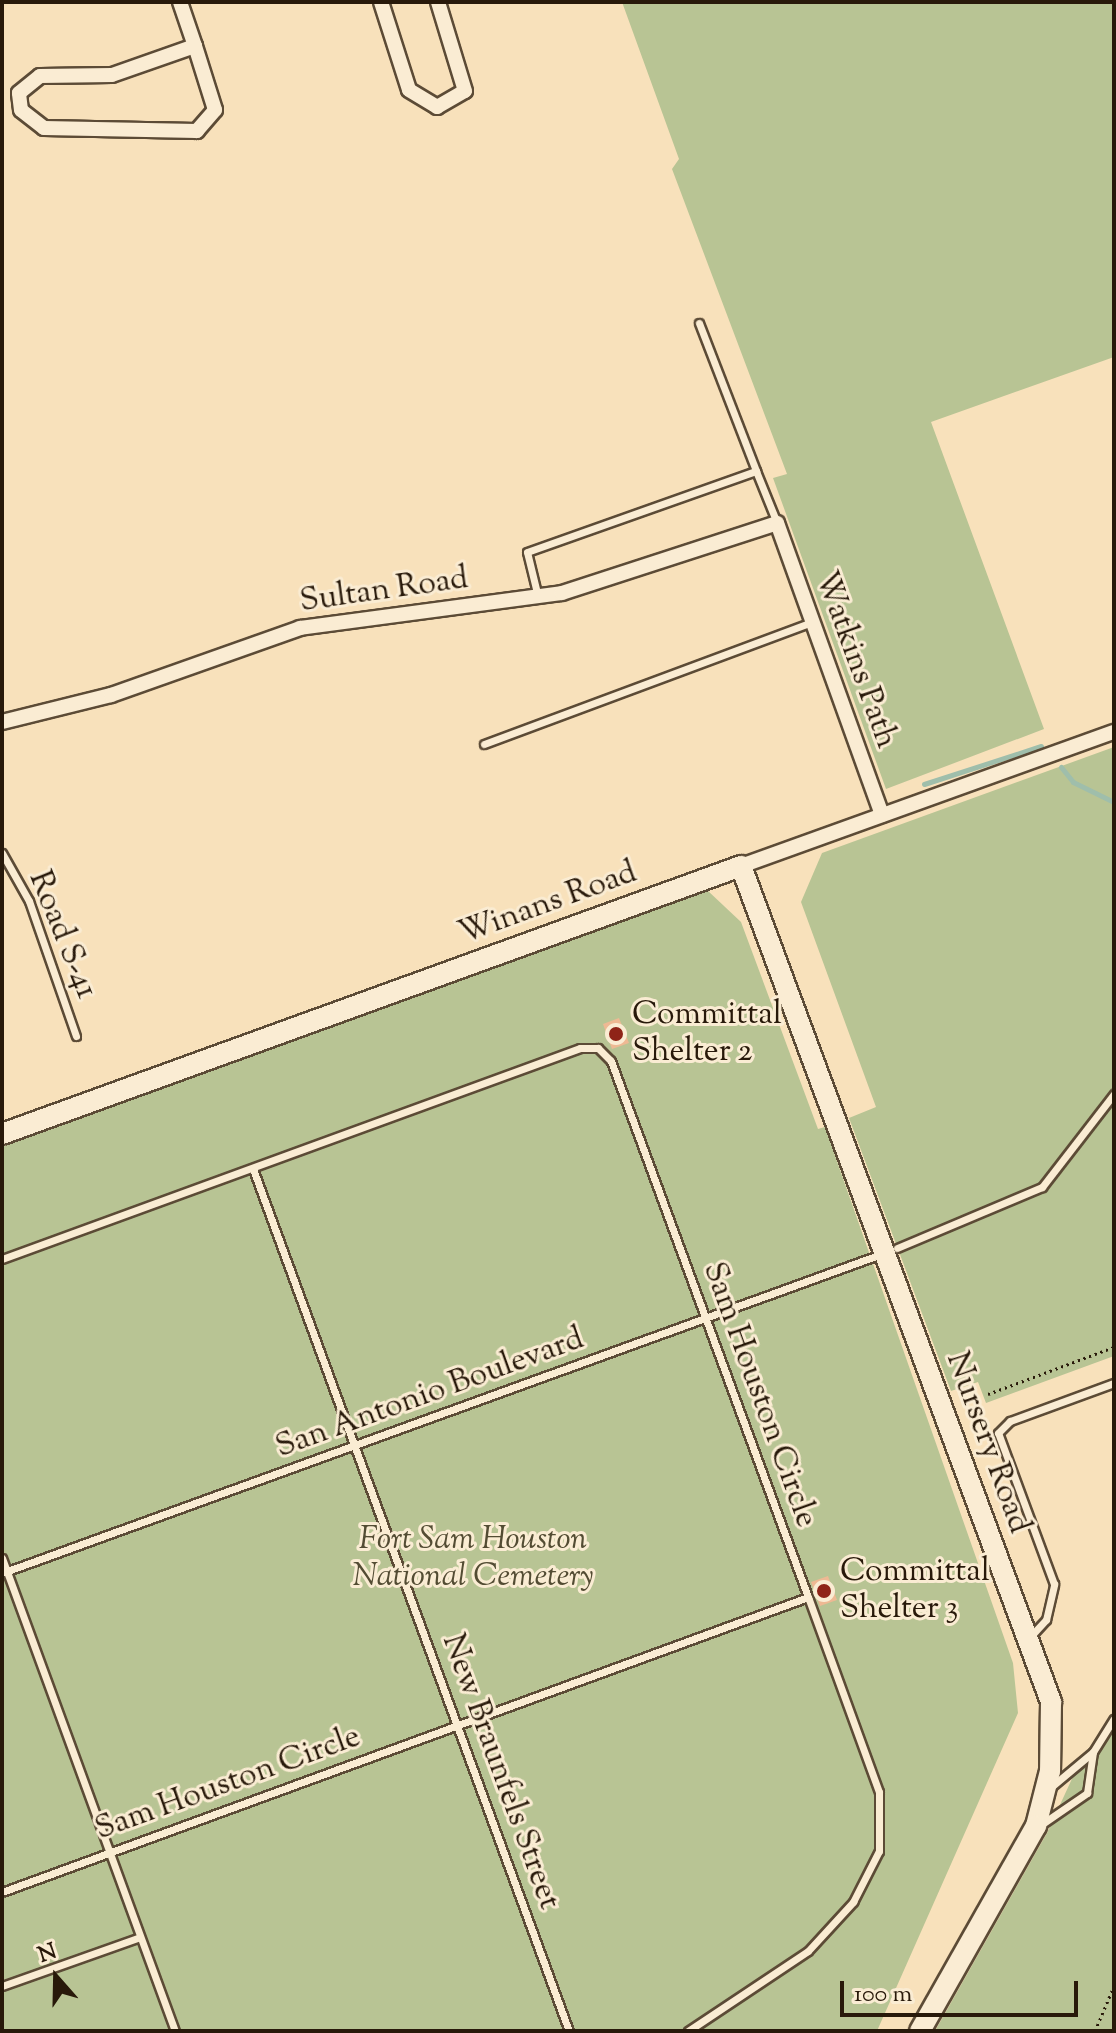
<!DOCTYPE html>
<style>
body{margin:0}
#map{position:relative;width:1116px;height:2033px;overflow:hidden;background:#f8e1bb;font-family:"Sorts Mill Goudy",serif}
div>[style]{position:absolute}
.green>*{inset:0;background:#b8c494}
.stream>*{height:5px;margin:-2.5px;padding:0 2.5px;transform-origin:2.5px;border-radius:2.5px;background:#9fbeab}
.building>*{inset:0;background:#eeb993}
.path>*{height:3px;margin-top:-1.5px;transform-origin:0;background:repeating-linear-gradient(90deg,#28190a 0 2px,transparent 0 6px)}
.roads{filter:drop-shadow(2px 0 #5c4b36) drop-shadow(-2px 0 #5c4b36) drop-shadow(0 2px #5c4b36) drop-shadow(0 -2px #5c4b36)}
.lane>*{height:7px;margin:-3.5px;padding:0 3.5px;transform-origin:3.5px;border-radius:3.5px;background:#faecd3}
.street>*{height:14px;margin:-7px;padding:0 7px;transform-origin:7px;border-radius:7px;background:#faecd3}
.secondary>*{height:20px;margin:-10px;padding:0 10px;transform-origin:10px;border-radius:10px;background:#faecd3}
.dots>*{width:22px;height:22px;translate:-50% -50%;box-sizing:border-box;border:4px solid #faecd3;border-radius:50%}
span{translate:-50% -50%;white-space:nowrap;text-align:center;line-height:1.15;-webkit-text-stroke:6px #faecd3;paint-order:stroke}
.street-label{font-size:32px;color:#28190a}
.poi-label{font-size:32px;color:#28190a}
.left{translate:0 -50%;text-align:left}
.park-label{font-size:32px;color:#534c33;font-style:italic}
.frame{position:absolute;inset:0;border:4px solid #28190a;pointer-events:none}
.north{position:absolute;left:16px;top:1937px;width:80px;height:80px;-webkit-text-stroke:6px #faecd3;paint-order:stroke;rotate:340deg;font-size:22px;font-weight:700;line-height:32px;text-align:center;color:#28190a}
.north::after{content:'';display:block;margin:auto;width:28px;height:36px;background:#28190a;clip-path:polygon(50% 0,100% 100%,50% 72%,0 100%)}
.scale{position:absolute;left:840px;top:1981px;width:238px;height:36px;box-sizing:border-box;border:4px solid #28190a;border-top:0;padding-left:10px;font-size:24px;line-height:28px;white-space:nowrap;color:#28190a;-webkit-text-stroke:6px #faecd3;paint-order:stroke}
</style>
<div id="map">
<div class="green">
<i style="clip-path:polygon(622px 2px,1114px 2px,1114px 357px,931px 422px,1044px 729px,886px 789px,773px 478px,787px 474px,672px 169px,679px 159px)"></i>
<i style="clip-path:polygon(1114px 747px,1114px 1356px,986px 1403px,978px 1382px,951px 1391px,849px 1118px,876px 1107px,801px 902px,822px 853px)"></i>
<i style="clip-path:polygon(707px 890px,741px 922px,818px 1129px,825px 1127px,1013px 1663px,1018px 1713px,877px 2031px,2px 2031px,2px 1147px)"></i>
<i style="clip-path:polygon(1114px 1729px,1114px 2031px,935px 2031px,1047px 1833px,1082px 1757px)"></i>
</div>
<div class="stream">
<i style="left:1061px;top:767px;width:19px;rotate:51deg"></i>
<i style="left:1073px;top:782px;width:46px;rotate:26deg"></i>
<i style="left:924px;top:784px;width:123px;rotate:-18deg"></i>
</div>
<div class="building">
<i style="clip-path:polygon(619px 1018px,629px 1043px,612px 1049px,603px 1024px)"></i>
<i style="clip-path:polygon(828px 1576px,837px 1600px,820px 1606px,811px 1582px)"></i>
</div>
<div class="path">
<i style="left:988px;top:1394px;width:134px;rotate:-20.5deg"></i>
<i style="left:1095px;top:2031px;width:49px;rotate:-67.1deg"></i>
</div>
<div class="roads">
<div class="lane">
<i style="left:699px;top:323px;width:159px;rotate:68.9deg"></i>
<i style="left:538px;top:597px;width:46px;rotate:-103.7deg"></i>
<i style="left:527px;top:552px;width:243px;rotate:-19.5deg"></i>
<i style="left:756px;top:471px;width:56px;rotate:68deg"></i>
<i style="left:484px;top:744px;width:350px;rotate:-20.4deg"></i>
<i style="left:2px;top:853px;width:55px;rotate:60.6deg"></i>
<i style="left:29px;top:901px;width:143px;rotate:70.8deg"></i>
<i style="left:253px;top:1169px;width:918px;rotate:69.87deg"></i>
<i style="left:897px;top:1248px;width:157px;rotate:-22.8deg"></i>
<i style="left:1042px;top:1187px;width:118px;rotate:-52.3deg"></i>
<i style="left:2px;top:1259px;width:615px;rotate:-20.05deg"></i>
<i style="left:580px;top:1048px;width:18px"></i>
<i style="left:598px;top:1048px;width:18px;rotate:45deg"></i>
<i style="left:611px;top:1061px;width:571px;rotate:69.82deg"></i>
<i style="left:808px;top:1597px;width:858px;rotate:159.9deg"></i>
<i style="left:2px;top:1558px;width:504px;rotate:69.91deg"></i>
<i style="left:2px;top:1573px;width:927px;rotate:-19.94deg"></i>
<i style="left:1029px;top:1638px;width:25px;rotate:-47deg"></i>
<i style="left:1046px;top:1620px;width:37px;rotate:-77deg"></i>
<i style="left:1054px;top:1584px;width:161px;rotate:-110.3deg"></i>
<i style="left:998px;top:1433px;width:17px;rotate:-45deg"></i>
<i style="left:1010px;top:1421px;width:111px;rotate:-20.1deg"></i>
<i style="left:1093px;top:1752px;width:39px;rotate:-58deg"></i>
<i style="left:1042px;top:1824px;width:55px;rotate:-34.6deg"></i>
<i style="left:1087px;top:1793px;width:41px;rotate:-81.7deg"></i>
<i style="left:1093px;top:1752px;width:55px;rotate:140.2deg"></i>
<i style="left:2px;top:1986px;width:146px;rotate:-19.5deg"></i>
<i style="left:688px;top:2031px;width:144px;rotate:-33.7deg"></i>
<i style="left:808px;top:1951px;width:67px;rotate:-47.4deg"></i>
<i style="left:853px;top:1902px;width:57px;rotate:-63deg"></i>
<i style="left:879px;top:1851px;width:59px;rotate:-90deg"></i>
<i style="left:879px;top:1792px;width:208px;rotate:-110deg"></i>
</div>
<div class="street">
<i style="left:180px;top:2px;width:46px;rotate:71.2deg"></i>
<i style="left:381px;top:2px;width:92px;rotate:72.3deg"></i>
<i style="left:409px;top:90px;width:33px;rotate:31deg"></i>
<i style="left:437px;top:107px;width:32px;rotate:-30deg"></i>
<i style="left:465px;top:91px;width:93px;rotate:-106.9deg"></i>
<i style="left:195px;top:46px;width:67px;rotate:72.6deg"></i>
<i style="left:215px;top:110px;width:28px;rotate:131deg"></i>
<i style="left:197px;top:131px;width:153px;rotate:-178.9deg"></i>
<i style="left:44px;top:128px;width:29px;rotate:-142deg"></i>
<i style="left:21px;top:110px;width:17px;rotate:-97deg"></i>
<i style="left:19px;top:93px;width:27px;rotate:-39deg"></i>
<i style="left:40px;top:76px;width:72px;rotate:-0.8deg"></i>
<i style="left:112px;top:75px;width:88px;rotate:-19.3deg"></i>
<i style="left:2px;top:722px;width:112px;rotate:-13.9deg"></i>
<i style="left:111px;top:695px;width:201px;rotate:-19.5deg"></i>
<i style="left:300px;top:628px;width:264px;rotate:-7.6deg"></i>
<i style="left:562px;top:593px;width:226px;rotate:-18deg"></i>
<i style="left:777px;top:523px;width:310px;rotate:70.2deg"></i>
<i style="left:741px;top:866px;width:396px;rotate:-19.8deg"></i>
</div>
<div class="secondary">
<i style="left:2px;top:1134px;width:786px;rotate:-19.93deg"></i>
<i style="left:741px;top:866px;width:892px;rotate:69.65deg"></i>
<i style="left:1051px;top:1702px;width:69px;rotate:90.8deg"></i>
<i style="left:1050px;top:1771px;width:57px;rotate:104.3deg"></i>
<i style="left:1036px;top:1826px;width:236px;rotate:119.5deg"></i>
</div>
</div>
<div class="dots">
<i style="left:616px;top:1034px;background:#8f2418"></i>
<i style="left:824px;top:1591px;background:#8f2418"></i>
</div>
<div class="street-label">
<span style="left:384px;top:591px;rotate:-8deg">Sultan Road</span>
<span style="left:855px;top:660px;rotate:70deg">Watkins Path</span>
<span style="left:548px;top:904px;rotate:-20deg">Winans Road</span>
<span style="left:62px;top:935px;rotate:68deg">Road S-41</span>
<span style="left:430px;top:1394px;rotate:-20deg">San Antonio Boulevard</span>
<span style="left:759px;top:1395px;rotate:70deg">Sam Houston Circle</span>
<span style="left:987px;top:1443px;rotate:70deg">Nursery Road</span>
<span style="left:500px;top:1772px;rotate:70deg">New Braunfels Street</span>
<span style="left:228px;top:1784px;rotate:-20deg">Sam Houston Circle</span>
</div>
<div class="poi-label">
<span class="left" style="left:632px;top:1034px">Committal<br>Shelter 2</span>
<span class="left" style="left:840px;top:1591px">Committal<br>Shelter 3</span>
</div>
<div class="park-label">
<span style="left:473px;top:1559px">Fort Sam Houston<br>National Cemetery</span>
</div>
<div class="frame"></div>
<div class="north">N</div>
<div class="scale">100 m</div>
</div>
